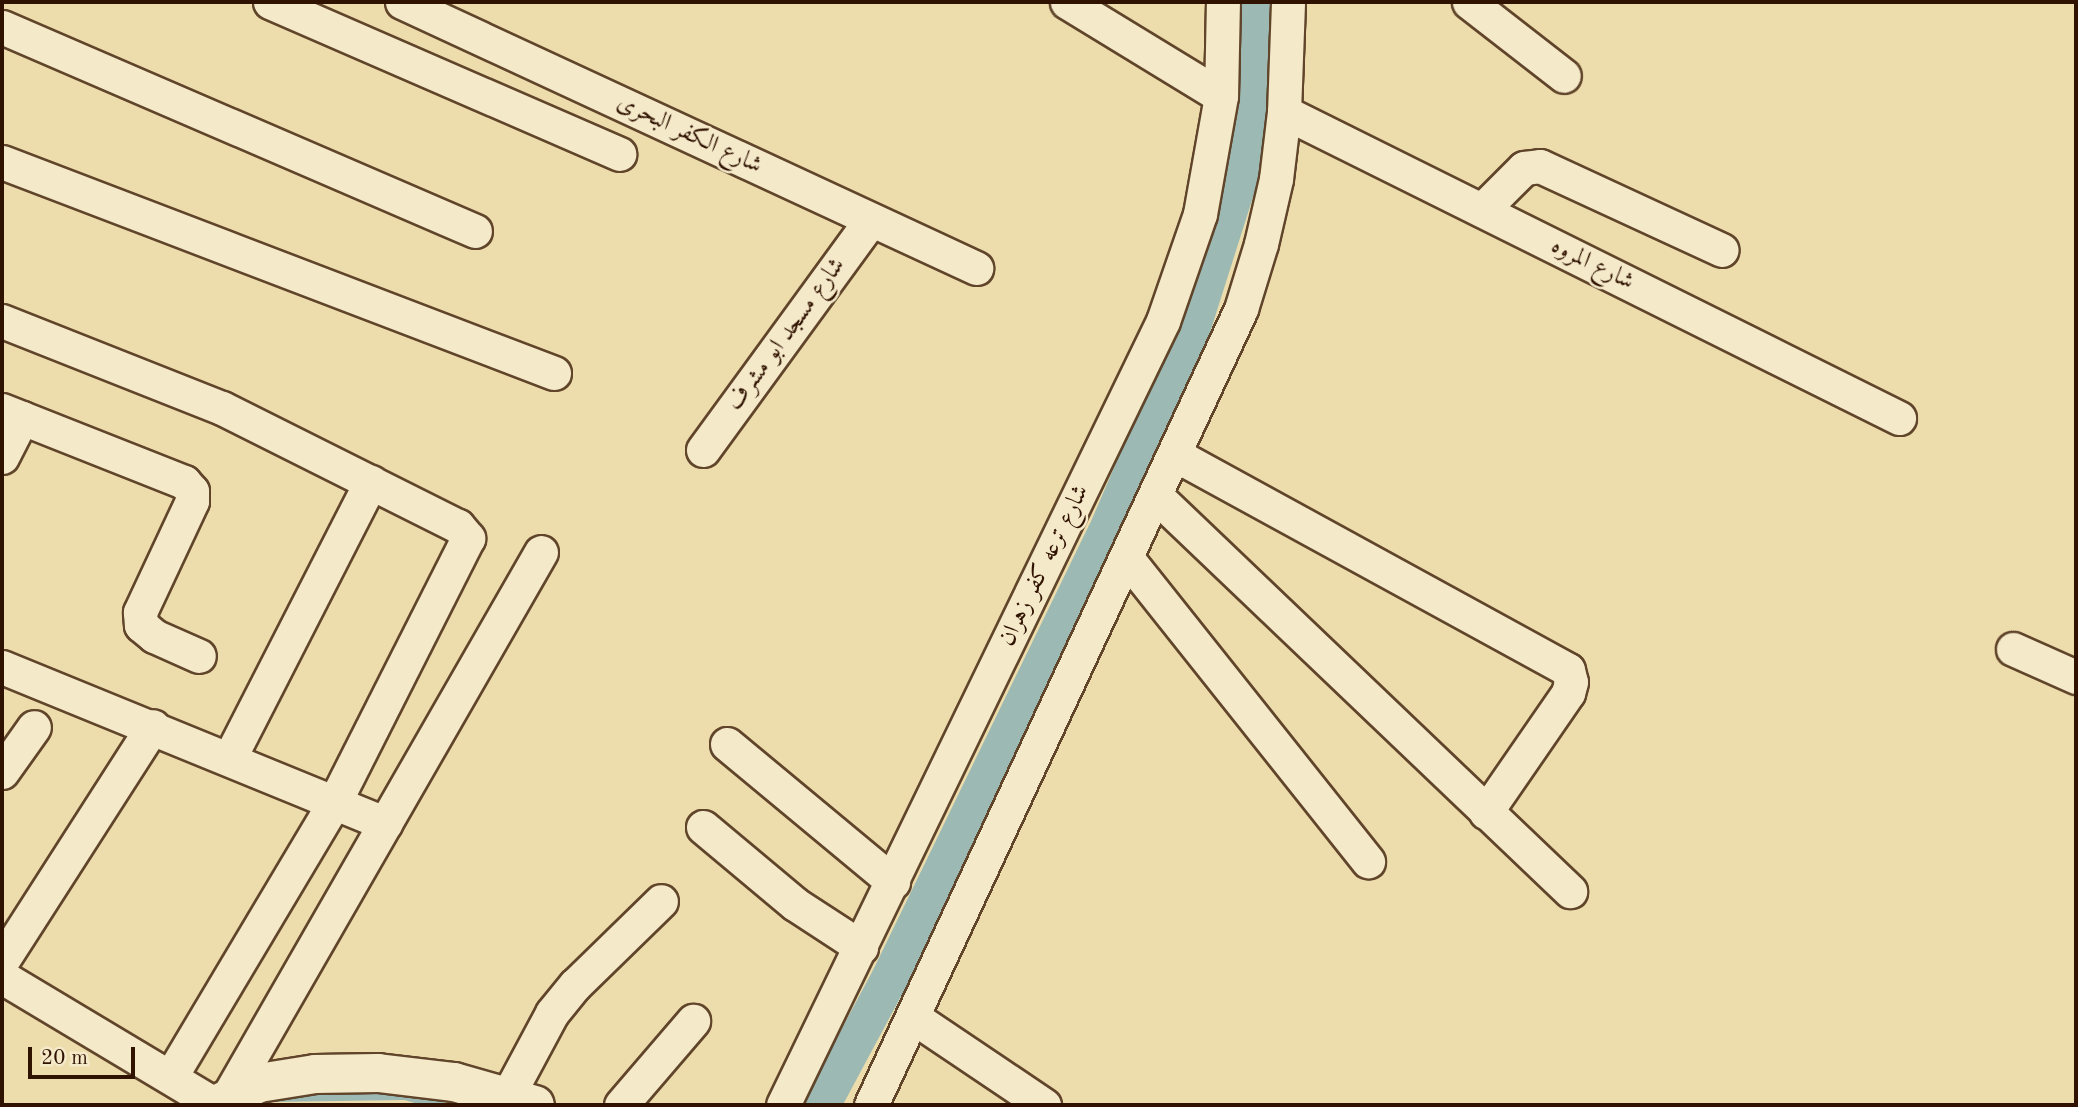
<!DOCTYPE html>
<meta charset="utf-8">
<style>
body{margin:0}
#map{position:relative;width:2078px;height:1107px;overflow:hidden;background:#eeddac;font-family:"Old Standard TT",Amiri,serif}
div>[style]{position:absolute}
.stream>*{height:10px;margin:-5px;padding:0 5px;transform-origin:5px;border-radius:5px;background:#9cbab3}
.canal>*{height:37px;margin:-18.5px;padding:0 18.5px;transform-origin:18.5px;border-radius:18.5px;background:#9cbab3}
.roads{filter:drop-shadow(2px 0 #60452b) drop-shadow(-2px 0 #60452b) drop-shadow(0 2px #60452b) drop-shadow(0 -2px #60452b)}
.street>*{height:33px;margin:-16.5px;padding:0 16.5px;transform-origin:16.5px;border-radius:16.5px;background:#f4e9c9}
.secondary>*{height:38px;margin:-19px;padding:0 19px;transform-origin:19px;border-radius:19px;background:#f4e9c9}
span{translate:-50% -50%;white-space:nowrap;text-align:center;line-height:1.15;-webkit-text-stroke:5px #f4e9c9;paint-order:stroke}
.street-label{font-size:24px;color:#301200}
.frame{position:absolute;inset:0;border:4px solid #301200;pointer-events:none}
.scale{position:absolute;left:28px;top:1047px;width:107px;height:32px;box-sizing:border-box;border:4px solid #301200;border-top:0;padding-left:9px;font-size:21px;line-height:24px;white-space:nowrap;color:#301200;-webkit-text-stroke:5px #f4e9c9;paint-order:stroke}
</style>
<div id="map">
<div class="stream">
<i style="left:258px;top:1105px;width:14px;rotate:-34deg"></i>
<i style="left:270px;top:1097px;width:135px;rotate:-0.8deg"></i>
<i style="left:405px;top:1095px;width:37px;rotate:16deg"></i>
</div>
<div class="canal">
<i style="left:821px;top:1105px;width:144px;rotate:-61.8deg"></i>
<i style="left:889px;top:978px;width:494px;rotate:-64.1deg"></i>
<i style="left:1105px;top:534px;width:206px;rotate:-66.8deg"></i>
<i style="left:1186px;top:345px;width:209px;rotate:-72.4deg"></i>
<i style="left:1249px;top:146px;width:144px;rotate:-88.4deg"></i>
</div>
<div class="roads">
<div class="street">
<i style="left:270px;top:2px;width:381px;rotate:23.5deg"></i>
<i style="left:402px;top:2px;width:633px;rotate:24.86deg"></i>
<i style="left:1067px;top:2px;width:180px;rotate:31.4deg"></i>
<i style="left:1469px;top:2px;width:120px;rotate:37.9deg"></i>
<i style="left:2px;top:27px;width:515px;rotate:23.33deg"></i>
<i style="left:1284px;top:112px;width:687px;rotate:26.45deg"></i>
<i style="left:2px;top:162px;width:591px;rotate:20.92deg"></i>
<i style="left:1482px;top:210px;width:59px;rotate:-45deg"></i>
<i style="left:1524px;top:168px;width:16px;rotate:-7deg"></i>
<i style="left:1540px;top:166px;width:200px;rotate:24.8deg"></i>
<i style="left:2px;top:321px;width:237px;rotate:21.6deg"></i>
<i style="left:222px;top:408px;width:264px;rotate:26.6deg"></i>
<i style="left:458px;top:526px;width:16px;rotate:50deg"></i>
<i style="left:468px;top:538px;width:295px;rotate:116.8deg"></i>
<i style="left:335px;top:801px;width:320px;rotate:120.8deg"></i>
<i style="left:2px;top:410px;width:196px;rotate:21.6deg"></i>
<i style="left:184px;top:482px;width:12px;rotate:48deg"></i>
<i style="left:192px;top:491px;width:10px;rotate:90deg"></i>
<i style="left:192px;top:501px;width:123px;rotate:115.1deg"></i>
<i style="left:140px;top:612px;width:13px;rotate:86deg"></i>
<i style="left:141px;top:625px;width:17px;rotate:40deg"></i>
<i style="left:154px;top:636px;width:49px;rotate:24deg"></i>
<i style="left:703px;top:450px;width:285px;rotate:-53.9deg"></i>
<i style="left:1174px;top:454px;width:449px;rotate:28.7deg"></i>
<i style="left:1568px;top:670px;width:12px;rotate:76deg"></i>
<i style="left:1571px;top:682px;width:11px;rotate:105deg"></i>
<i style="left:1568px;top:693px;width:145px;rotate:124.6deg"></i>
<i style="left:2px;top:457px;width:44px;rotate:-62.9deg"></i>
<i style="left:1155px;top:495px;width:574px;rotate:43.66deg"></i>
<i style="left:1126px;top:557px;width:389px;rotate:51.5deg"></i>
<i style="left:2013px;top:649px;width:69px;rotate:24deg"></i>
<i style="left:2px;top:667px;width:414px;rotate:22.2deg"></i>
<i style="left:727px;top:744px;width:216px;rotate:39.7deg"></i>
<i style="left:230px;top:757px;width:309px;rotate:-62.9deg"></i>
<i style="left:2px;top:772px;width:55px;rotate:-54.6deg"></i>
<i style="left:703px;top:827px;width:120px;rotate:39.9deg"></i>
<i style="left:795px;top:904px;width:79px;rotate:33.1deg"></i>
<i style="left:2px;top:961px;width:279px;rotate:-57.3deg"></i>
<i style="left:2px;top:977px;width:249px;rotate:30.9deg"></i>
<i style="left:913px;top:1017px;width:158px;rotate:33.9deg"></i>
<i style="left:507px;top:1097px;width:95px;rotate:-61.8deg"></i>
<i style="left:552px;top:1013px;width:36px;rotate:-51deg"></i>
<i style="left:575px;top:985px;width:120px;rotate:-44.3deg"></i>
<i style="left:226px;top:1100px;width:632px;rotate:-60.11deg"></i>
<i style="left:621px;top:1105px;width:111px;rotate:-49.4deg"></i>
<i style="left:783px;top:1105px;width:871px;rotate:-64.14deg"></i>
<i style="left:1163px;top:321px;width:113px;rotate:-70.9deg"></i>
<i style="left:1200px;top:214px;width:120px;rotate:-79.9deg"></i>
<i style="left:1221px;top:96px;width:94px;rotate:-88.8deg"></i>
<i style="left:871px;top:1105px;width:878px;rotate:-65.07deg"></i>
<i style="left:1241px;top:309px;width:68px;rotate:-72.9deg"></i>
<i style="left:1261px;top:244px;width:67px;rotate:-77deg"></i>
<i style="left:1276px;top:179px;width:67px;rotate:-83.2deg"></i>
<i style="left:1284px;top:112px;width:110px;rotate:-87.9deg"></i>
</div>
<div class="secondary">
<i style="left:216px;top:1105px;width:48px;rotate:-27.1deg"></i>
<i style="left:259px;top:1083px;width:57px;rotate:-9.1deg"></i>
<i style="left:315px;top:1074px;width:63px;rotate:-0.9deg"></i>
<i style="left:378px;top:1073px;width:77px;rotate:6.8deg"></i>
<i style="left:454px;top:1082px;width:84px;rotate:15.9deg"></i>
</div>
</div>
<div class="street-label">
<span style="left:689px;top:135px;rotate:25deg">شارع الكفر البحرى</span>
<span style="left:1592px;top:265px;rotate:26deg">شارع المروه</span>
<span style="left:787px;top:335px;rotate:-54deg">شارع مسجد ابو مشرف</span>
<span style="left:1045px;top:566px;rotate:-64deg">شارع ترعه كفر زهران</span>
</div>
<div class="frame"></div>
<div class="scale">20 m</div>
</div>
